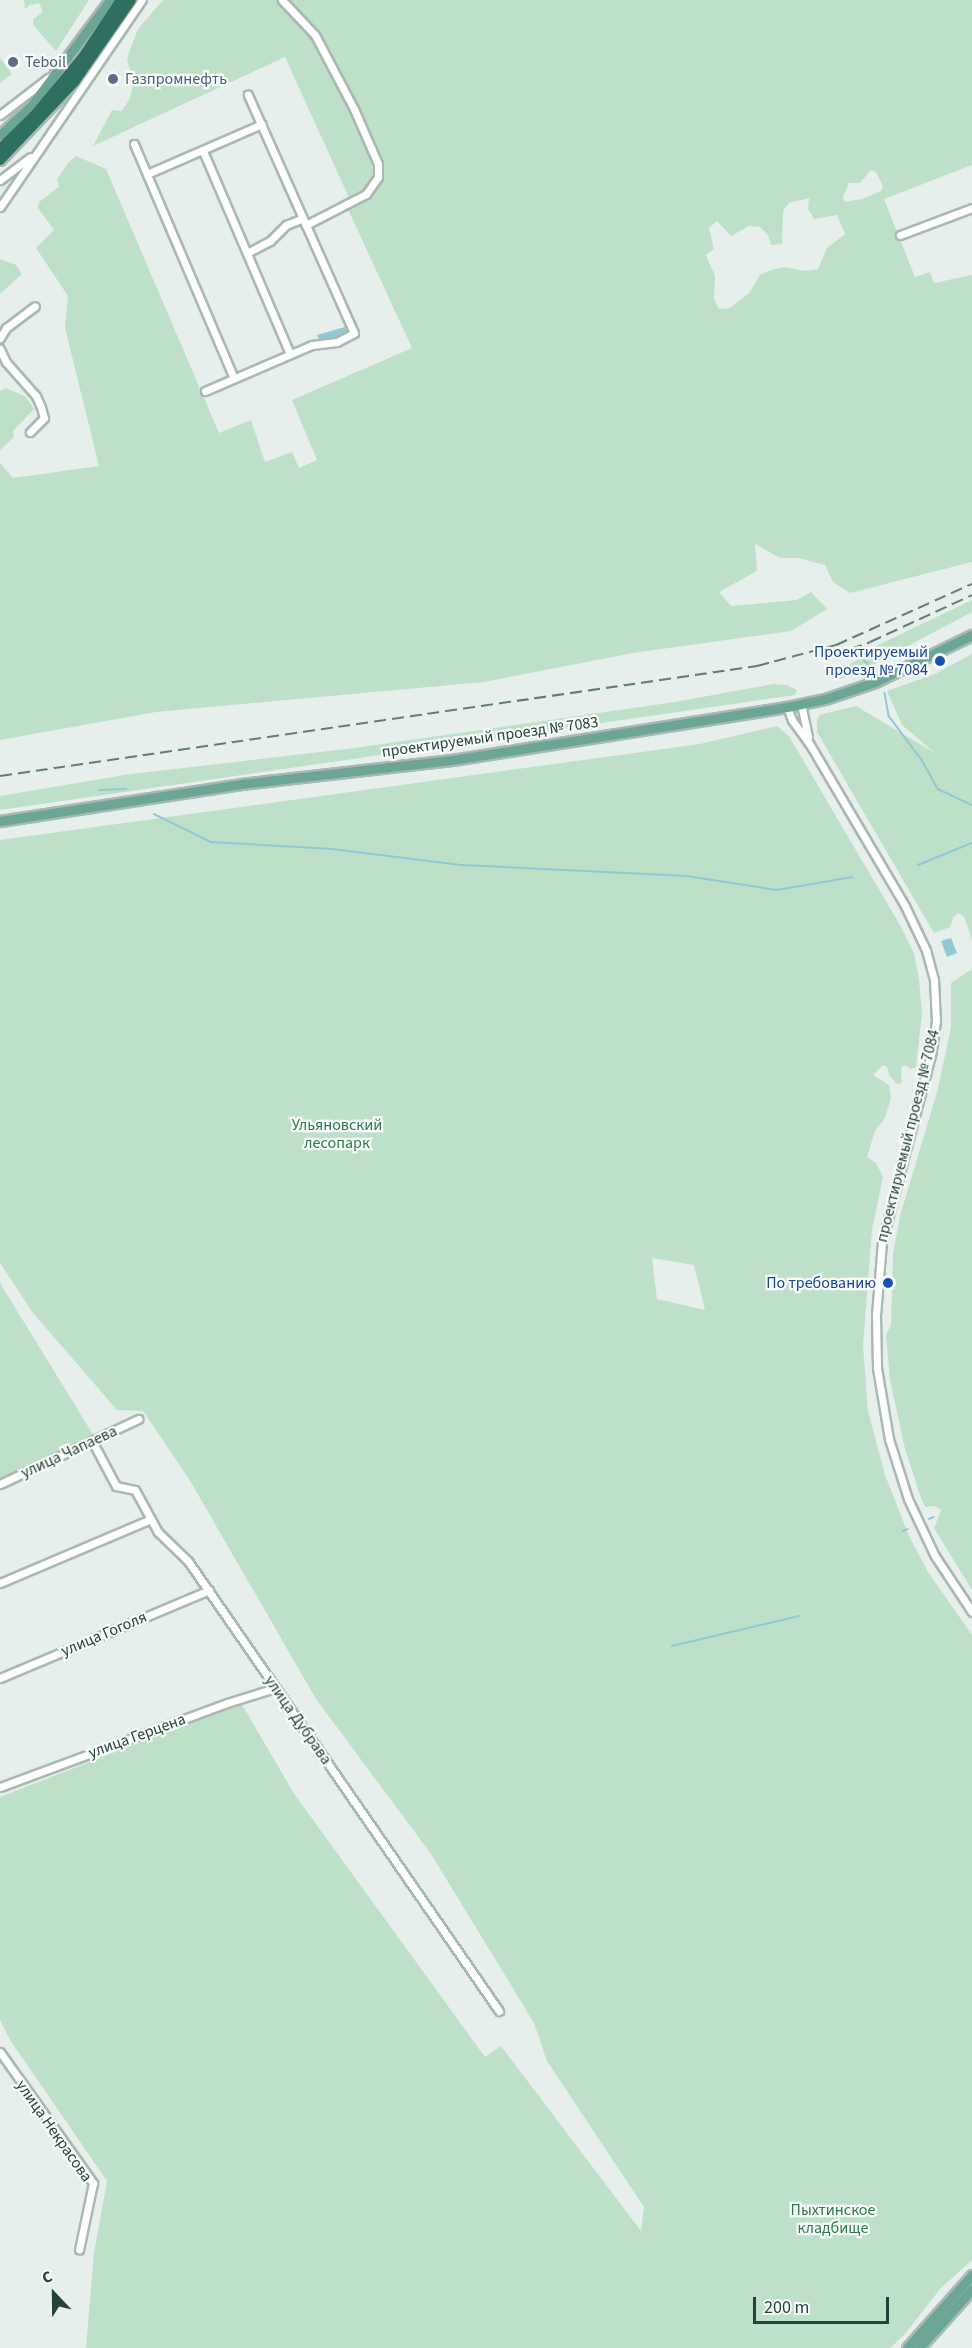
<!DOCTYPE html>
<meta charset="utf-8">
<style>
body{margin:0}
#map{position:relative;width:972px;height:2348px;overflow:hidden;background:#e6efeb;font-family:"Source Sans 3",sans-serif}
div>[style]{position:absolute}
.green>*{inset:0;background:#bfe0c8}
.water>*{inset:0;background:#8ec9d4}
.stream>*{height:1.5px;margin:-0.75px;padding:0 0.75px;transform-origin:0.75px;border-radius:0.75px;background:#8ec9d4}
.roads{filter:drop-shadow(2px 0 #a8b8b2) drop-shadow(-2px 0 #a8b8b2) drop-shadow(0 2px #a8b8b2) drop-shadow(0 -2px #a8b8b2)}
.minor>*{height:7px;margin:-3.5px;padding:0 3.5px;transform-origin:3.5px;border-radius:3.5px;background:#fff}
.major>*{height:9px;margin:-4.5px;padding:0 4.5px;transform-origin:4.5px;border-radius:4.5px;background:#6aa596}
.highway>*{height:10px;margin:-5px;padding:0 5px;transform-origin:5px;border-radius:5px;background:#2f6f62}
.rail>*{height:1.5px;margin-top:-0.75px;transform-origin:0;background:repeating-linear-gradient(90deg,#5f7d75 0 12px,transparent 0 18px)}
.dots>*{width:16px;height:16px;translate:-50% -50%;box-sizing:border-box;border:3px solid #f7fbf9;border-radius:50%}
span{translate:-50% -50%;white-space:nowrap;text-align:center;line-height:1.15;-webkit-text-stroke:4.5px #f7fbf9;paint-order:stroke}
.service-label{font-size:16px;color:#4e5e75}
.left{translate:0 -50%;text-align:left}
.transit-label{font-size:16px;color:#164399}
.right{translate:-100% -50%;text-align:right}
.street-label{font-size:16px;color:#24423a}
.park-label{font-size:16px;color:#2d7a4b}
.north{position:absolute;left:24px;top:2264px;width:60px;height:60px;-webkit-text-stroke:4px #f7fbf9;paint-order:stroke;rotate:338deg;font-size:16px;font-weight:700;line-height:24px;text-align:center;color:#24423a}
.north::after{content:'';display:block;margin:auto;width:21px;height:27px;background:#24423a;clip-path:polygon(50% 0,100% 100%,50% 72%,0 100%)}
.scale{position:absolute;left:753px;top:2297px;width:136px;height:27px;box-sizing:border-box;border:3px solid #24423a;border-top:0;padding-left:8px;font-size:18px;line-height:21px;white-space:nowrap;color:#24423a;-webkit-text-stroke:4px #f7fbf9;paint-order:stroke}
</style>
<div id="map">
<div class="green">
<i style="clip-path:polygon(24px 0,89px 0,56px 51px,33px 25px,33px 19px,43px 12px,39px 3px,30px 5px,25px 9px)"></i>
<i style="clip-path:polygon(evenodd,163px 0,972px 0,972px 165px,884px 199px,915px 277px,930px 272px,934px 283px,972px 275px,972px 562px,850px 593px,833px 582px,825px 565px,798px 558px,780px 558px,755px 544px,757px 571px,719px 592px,731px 606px,797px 600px,811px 592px,827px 609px,791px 631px,633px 653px,484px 682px,156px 712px,0 740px,0 463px,13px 478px,99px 466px,65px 328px,68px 296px,36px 248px,54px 230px,38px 208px,39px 202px,59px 187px,57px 179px,68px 163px,76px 156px,106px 169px,219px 433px,251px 420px,265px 462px,292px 452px,299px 468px,317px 460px,292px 400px,412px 348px,346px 205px,351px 202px,285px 57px,93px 146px,112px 110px,122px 111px,130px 98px,134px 81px,127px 61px,130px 50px,138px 29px,163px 0,871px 170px,876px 172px,883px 186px,881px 191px,862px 199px,844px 202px,843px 197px,849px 183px,860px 183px,871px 170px,163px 0,809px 198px,808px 209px,814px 219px,837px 215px,845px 234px,827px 248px,818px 269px,805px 271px,784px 267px,771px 270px,760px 275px,749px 293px,730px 308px,719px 309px,714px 299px,715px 276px,706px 255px,714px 249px,709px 228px,717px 221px,731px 236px,749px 226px,760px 227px,768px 235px,771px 245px,782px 244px,783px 211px,789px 203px,809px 198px)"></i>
<i style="clip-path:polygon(0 58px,12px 74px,0 83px)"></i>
<i style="clip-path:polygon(0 259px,16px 265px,21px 272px,21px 275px,0 294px)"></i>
<i style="clip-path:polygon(6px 388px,26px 397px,34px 409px,13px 431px,14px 437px,0 450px,0 391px)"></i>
<i style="clip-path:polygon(972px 600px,972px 612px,859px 672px,840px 679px,836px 678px,838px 673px,876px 646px)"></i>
<i style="clip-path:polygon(972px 654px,972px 940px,964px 917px,958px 913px,953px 918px,950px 927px,934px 933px,817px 732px,817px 721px,819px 715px,856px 706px,935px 753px,902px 725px,887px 691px,935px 674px)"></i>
<i style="clip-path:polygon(773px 684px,787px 685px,797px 690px,795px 695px,0 810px,0 796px,124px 775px,354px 748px,675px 702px)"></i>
<i style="clip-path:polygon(evenodd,777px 726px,789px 736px,901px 927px,914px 953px,919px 979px,922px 1014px,916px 1067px,912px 1069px,904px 1065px,901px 1069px,902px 1083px,897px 1084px,889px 1075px,887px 1067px,883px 1065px,873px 1075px,889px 1085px,891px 1098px,885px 1118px,875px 1131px,867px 1157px,876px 1163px,883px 1177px,872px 1230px,863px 1346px,868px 1411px,885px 1475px,909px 1536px,928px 1572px,972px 1635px,972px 2260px,940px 2289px,905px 2334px,890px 2348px,86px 2348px,94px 2253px,107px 2181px,10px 2040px,0 2020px,0 1797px,241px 1703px,295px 1795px,485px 2057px,501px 2046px,641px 2231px,644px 2207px,547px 2061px,534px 2023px,431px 1854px,316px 1699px,189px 1479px,143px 1411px,117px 1410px,33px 1313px,0 1263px,0 840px,700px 744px,777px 726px,652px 1258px,694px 1265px,705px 1310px,657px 1299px,652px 1258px)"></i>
<i style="clip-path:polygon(972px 969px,972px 1590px,934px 1528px,941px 1510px,935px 1506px,925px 1507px,921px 1498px,905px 1449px,890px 1380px,886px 1335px,891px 1325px,893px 1254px,900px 1216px,937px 1092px,951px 1028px,951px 983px)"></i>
<i style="clip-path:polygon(0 1283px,94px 1436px,0 1479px)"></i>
</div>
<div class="water">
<i style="clip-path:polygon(345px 327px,349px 331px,347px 334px,334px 340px,319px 340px,317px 335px)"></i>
<i style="clip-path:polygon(951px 938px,957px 953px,947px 957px,941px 941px)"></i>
</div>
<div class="stream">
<i style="left:856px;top:652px;width:24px;rotate:45deg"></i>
<i style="left:885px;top:693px;width:23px;rotate:80deg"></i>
<i style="left:889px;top:716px;width:55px;rotate:53.1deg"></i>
<i style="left:922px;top:760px;width:33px;rotate:61deg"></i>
<i style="left:938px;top:789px;width:38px;rotate:25deg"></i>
<i style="left:99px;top:790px;width:27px;rotate:-2deg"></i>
<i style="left:154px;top:814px;width:64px;rotate:26.2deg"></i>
<i style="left:211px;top:842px;width:121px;rotate:3.3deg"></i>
<i style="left:332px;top:849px;width:132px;rotate:7deg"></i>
<i style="left:463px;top:865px;width:224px;rotate:2.8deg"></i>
<i style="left:687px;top:876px;width:91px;rotate:8.8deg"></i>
<i style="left:777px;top:890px;width:76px;rotate:-9.8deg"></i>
<i style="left:918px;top:865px;width:58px;rotate:-22.2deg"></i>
<i style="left:929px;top:1519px;width:5px;rotate:-22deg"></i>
<i style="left:903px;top:1531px;width:5px;rotate:-22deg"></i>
<i style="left:672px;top:1646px;width:130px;rotate:-13.3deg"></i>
</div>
<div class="roads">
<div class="minor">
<i style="left:282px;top:0;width:48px;rotate:46.7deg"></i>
<i style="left:315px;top:35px;width:84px;rotate:62.2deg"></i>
<i style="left:354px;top:109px;width:60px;rotate:66.4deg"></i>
<i style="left:378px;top:164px;width:13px;rotate:90deg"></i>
<i style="left:378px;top:177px;width:21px;rotate:125deg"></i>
<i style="left:366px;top:194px;width:68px;rotate:152.7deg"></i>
<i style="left:0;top:115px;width:61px;rotate:-37.6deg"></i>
<i style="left:134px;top:144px;width:254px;rotate:66.9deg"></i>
<i style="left:203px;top:151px;width:221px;rotate:66.8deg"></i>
<i style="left:147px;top:174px;width:125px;rotate:-23.5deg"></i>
<i style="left:0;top:180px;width:38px;rotate:-37deg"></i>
<i style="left:0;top:207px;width:251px;rotate:-55.6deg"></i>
<i style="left:900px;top:235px;width:77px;rotate:-20.6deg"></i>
<i style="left:247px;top:253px;width:26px;rotate:-28deg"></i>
<i style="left:270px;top:241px;width:23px;rotate:-45deg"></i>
<i style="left:286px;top:225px;width:18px;rotate:-22deg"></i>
<i style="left:0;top:338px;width:12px;rotate:-59deg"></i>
<i style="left:6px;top:328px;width:36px;rotate:-37deg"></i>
<i style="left:0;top:349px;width:14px;rotate:65deg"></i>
<i style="left:6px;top:362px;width:45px;rotate:48.6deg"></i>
<i style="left:36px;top:396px;width:12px;rotate:66deg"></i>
<i style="left:41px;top:407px;width:11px;rotate:75deg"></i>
<i style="left:44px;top:418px;width:20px;rotate:135deg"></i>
<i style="left:205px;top:391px;width:116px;rotate:-23.3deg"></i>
<i style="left:312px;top:345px;width:25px;rotate:-7deg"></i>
<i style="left:337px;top:342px;width:19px;rotate:-28deg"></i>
<i style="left:354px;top:333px;width:261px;rotate:-114deg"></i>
<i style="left:801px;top:704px;width:34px;rotate:78deg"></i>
<i style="left:787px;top:707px;width:14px;rotate:69deg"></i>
<i style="left:792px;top:720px;width:29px;rotate:54deg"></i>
<i style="left:809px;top:743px;width:189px;rotate:59.5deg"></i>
<i style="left:905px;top:906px;width:49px;rotate:64.5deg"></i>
<i style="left:926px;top:950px;width:31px;rotate:75deg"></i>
<i style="left:934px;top:980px;width:41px;rotate:87.2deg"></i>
<i style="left:936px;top:1021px;width:30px;rotate:98deg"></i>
<i style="left:932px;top:1051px;width:197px;rotate:104.7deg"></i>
<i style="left:882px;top:1242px;width:73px;rotate:94.7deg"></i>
<i style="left:876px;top:1315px;width:53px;rotate:88.9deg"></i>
<i style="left:877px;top:1368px;width:72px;rotate:80.4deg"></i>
<i style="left:889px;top:1439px;width:63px;rotate:72.4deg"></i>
<i style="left:908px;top:1499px;width:63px;rotate:64.7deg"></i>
<i style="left:935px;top:1556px;width:67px;rotate:56.5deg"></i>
<i style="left:92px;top:1441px;width:51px;rotate:61.9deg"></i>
<i style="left:116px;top:1486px;width:19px;rotate:12deg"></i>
<i style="left:135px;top:1490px;width:48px;rotate:61.3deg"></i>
<i style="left:158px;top:1532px;width:42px;rotate:44deg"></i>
<i style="left:188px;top:1561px;width:547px;rotate:55.35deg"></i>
<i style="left:0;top:1484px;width:153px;rotate:-25.2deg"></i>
<i style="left:0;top:1583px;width:164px;rotate:-23deg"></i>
<i style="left:0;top:1678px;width:227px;rotate:-22.8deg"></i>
<i style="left:0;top:1787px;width:242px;rotate:-20.3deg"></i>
<i style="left:227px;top:1703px;width:50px;rotate:-17.4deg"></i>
<i style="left:0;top:2052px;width:161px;rotate:54.6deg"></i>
<i style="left:93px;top:2183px;width:68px;rotate:101.8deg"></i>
</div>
<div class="major">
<i style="left:0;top:135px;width:42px;rotate:-43.1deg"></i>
<i style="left:31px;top:106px;width:132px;rotate:-53.3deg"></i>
<i style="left:0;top:821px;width:244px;rotate:-8.7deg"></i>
<i style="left:241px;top:784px;width:212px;rotate:-6.5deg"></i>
<i style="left:452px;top:760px;width:339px;rotate:-9deg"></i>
<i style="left:787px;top:707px;width:39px;rotate:-12deg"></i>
<i style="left:825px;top:699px;width:53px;rotate:-18.8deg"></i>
<i style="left:875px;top:682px;width:108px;rotate:-25.9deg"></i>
<i style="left:907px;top:2348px;width:98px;rotate:-48.3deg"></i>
<i style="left:919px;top:2348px;width:79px;rotate:-48.1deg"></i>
</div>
<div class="highway">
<i style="left:0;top:149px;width:49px;rotate:-44.2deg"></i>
<i style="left:35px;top:115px;width:75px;rotate:-50.4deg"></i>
<i style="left:83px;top:57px;width:69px;rotate:-56.3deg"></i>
<i style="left:0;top:160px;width:109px;rotate:-46.5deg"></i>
<i style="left:75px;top:81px;width:98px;rotate:-55.3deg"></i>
</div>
</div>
<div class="rail">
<i style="left:833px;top:655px;width:39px;rotate:-19deg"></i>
<i style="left:870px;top:642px;width:112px;rotate:-24.7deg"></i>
<i style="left:0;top:776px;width:765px;rotate:-8.27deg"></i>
<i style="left:757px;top:666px;width:82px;rotate:-14.9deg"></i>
<i style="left:836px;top:645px;width:149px;rotate:-24.2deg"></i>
</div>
<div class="dots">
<i style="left:13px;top:62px;background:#5c6f8a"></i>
<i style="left:113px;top:79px;background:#5c6f8a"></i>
<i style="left:940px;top:661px;background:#1a4fb4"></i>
<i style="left:888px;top:1283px;background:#1a4fb4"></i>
</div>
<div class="service-label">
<span class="left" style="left:25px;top:62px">Teboil</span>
<span class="left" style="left:125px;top:79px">Газпромнефть</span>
</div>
<div class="transit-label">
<span class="right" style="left:928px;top:661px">Проектируемый<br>проезд № 7084</span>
<span class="right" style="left:876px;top:1283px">По требованию</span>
</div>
<div class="street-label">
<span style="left:490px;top:737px;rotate:-8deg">проектируемый проезд № 7083</span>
<span style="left:908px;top:1136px;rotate:-76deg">проектируемый проезд № 7084</span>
<span style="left:69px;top:1452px;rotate:-25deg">улица Чапаева</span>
<span style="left:104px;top:1634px;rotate:-23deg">улица Гоголя</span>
<span style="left:298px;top:1720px;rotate:55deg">улица Дубрава</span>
<span style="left:137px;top:1736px;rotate:-20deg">улица Герцена</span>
<span style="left:54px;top:2131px;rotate:55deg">улица Некрасова</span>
</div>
<div class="park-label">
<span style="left:337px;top:1134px">Ульяновский<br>лесопарк</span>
<span style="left:833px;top:2219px">Пыхтинское<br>кладбище</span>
</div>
<div class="north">С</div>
<div class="scale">200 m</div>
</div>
